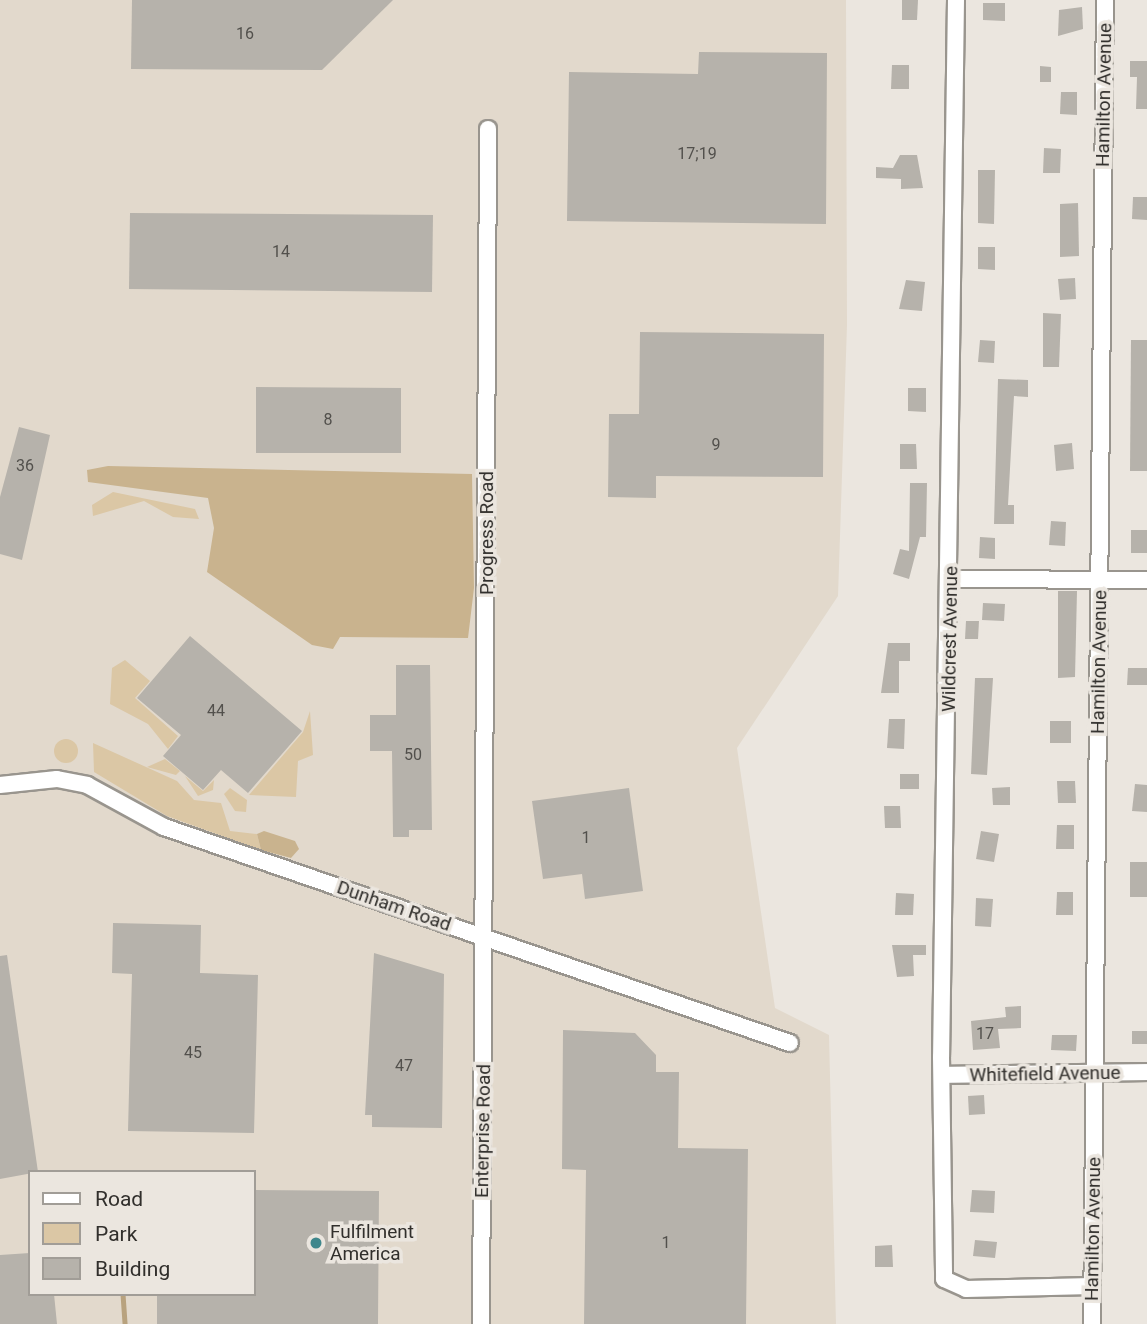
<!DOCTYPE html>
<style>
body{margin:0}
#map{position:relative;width:1147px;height:1324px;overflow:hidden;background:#ebe6df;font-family:Roboto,sans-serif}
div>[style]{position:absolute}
.built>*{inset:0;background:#e2d9cc}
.green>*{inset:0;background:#dbc7a5}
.round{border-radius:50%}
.forest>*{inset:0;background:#c9b38e}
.stream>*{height:4.5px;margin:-2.25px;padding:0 2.25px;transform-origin:2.25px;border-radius:2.25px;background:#b8a27e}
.building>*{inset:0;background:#b6b2ab}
.roads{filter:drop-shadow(2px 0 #99958e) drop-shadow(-2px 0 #99958e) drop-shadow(0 2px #99958e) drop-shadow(0 -2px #99958e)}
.minor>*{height:16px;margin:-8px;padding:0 8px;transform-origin:8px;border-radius:8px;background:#fff}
.dots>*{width:19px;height:19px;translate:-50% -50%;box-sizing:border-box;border:4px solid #ebe6df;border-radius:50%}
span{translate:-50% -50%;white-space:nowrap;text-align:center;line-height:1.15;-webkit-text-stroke:7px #ebe6df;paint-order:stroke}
.number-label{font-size:16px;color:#52504c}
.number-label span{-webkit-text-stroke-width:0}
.street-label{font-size:19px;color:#312f2c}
.poi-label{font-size:19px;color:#312f2c}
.left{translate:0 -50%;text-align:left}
.legend{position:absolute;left:28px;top:1170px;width:228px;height:126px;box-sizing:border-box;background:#ebe6df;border:2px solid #a19d97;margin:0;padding:9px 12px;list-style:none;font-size:21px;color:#312f2c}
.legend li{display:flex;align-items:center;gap:14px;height:35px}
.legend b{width:35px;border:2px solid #a19d97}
</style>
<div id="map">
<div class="built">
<i style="clip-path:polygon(evenodd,0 0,846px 0,847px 325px,838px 596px,737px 748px,775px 1008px,829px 1035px,836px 1324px,0 1324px,0 0,30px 1172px,254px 1172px,254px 1294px,30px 1294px,30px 1172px)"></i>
</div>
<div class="green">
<i style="clip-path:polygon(113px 492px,195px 509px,199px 519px,173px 517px,144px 501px,93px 516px,92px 505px)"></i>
<i style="clip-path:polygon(125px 660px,150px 681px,135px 698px,178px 736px,168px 749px,148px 724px,110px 704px,112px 668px)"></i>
<i style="clip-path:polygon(310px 711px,313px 755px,298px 761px,296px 797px,249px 795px,303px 732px)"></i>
<i class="round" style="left:54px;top:739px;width:24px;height:24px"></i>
<i style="clip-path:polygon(93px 743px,177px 781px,194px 800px,221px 803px,230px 831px,257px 834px,261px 850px,167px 816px,94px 772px)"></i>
<i style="clip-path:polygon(165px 759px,180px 771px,176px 775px,147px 767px)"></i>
<i style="clip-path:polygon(185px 776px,203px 791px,214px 780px,213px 790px,198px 796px)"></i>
<i style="clip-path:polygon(230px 788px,247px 800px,246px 812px,235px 811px,224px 794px)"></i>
</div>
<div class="forest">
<i style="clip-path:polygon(108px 466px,472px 474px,474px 588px,468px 638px,340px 637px,333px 649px,312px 645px,207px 572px,214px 528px,208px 498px,88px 482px,87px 470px)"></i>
<i style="clip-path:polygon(264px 831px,295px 841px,299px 849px,291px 858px,261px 850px,257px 834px)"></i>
</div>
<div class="stream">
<i style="left:123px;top:1294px;width:30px;rotate:86deg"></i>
</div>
<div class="building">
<i style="clip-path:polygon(132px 0,393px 0,322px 70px,131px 69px)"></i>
<i style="clip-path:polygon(902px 0,918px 0,917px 20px,902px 20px)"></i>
<i style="clip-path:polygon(983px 3px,1005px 3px,1005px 21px,983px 20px)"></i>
<i style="clip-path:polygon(1082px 7px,1083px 29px,1058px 36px,1059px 10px)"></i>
<i style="clip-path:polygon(699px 52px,827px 53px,826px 224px,567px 221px,569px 72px,698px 74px)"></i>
<i style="clip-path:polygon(1130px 61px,1147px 61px,1147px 109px,1136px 109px,1137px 77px,1130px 77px)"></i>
<i style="clip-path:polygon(892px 65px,909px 65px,909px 89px,891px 89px)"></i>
<i style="clip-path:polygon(1040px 66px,1051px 67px,1051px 82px,1040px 82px)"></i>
<i style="clip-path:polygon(1061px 92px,1077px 92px,1077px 115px,1060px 114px)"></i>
<i style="clip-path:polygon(1044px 148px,1061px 149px,1060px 173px,1043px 173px)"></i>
<i style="clip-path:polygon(900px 155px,917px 155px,923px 188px,901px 189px,901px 179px,876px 178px,876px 167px,893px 168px)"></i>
<i style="clip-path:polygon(978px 170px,995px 170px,994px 224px,978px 223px)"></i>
<i style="clip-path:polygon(1133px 197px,1147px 197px,1147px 220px,1132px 219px)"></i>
<i style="clip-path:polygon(1078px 203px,1079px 256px,1060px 257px,1060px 204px)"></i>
<i style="clip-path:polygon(130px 213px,433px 215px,432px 292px,129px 289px)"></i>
<i style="clip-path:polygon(978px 247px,995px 247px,995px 270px,978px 269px)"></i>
<i style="clip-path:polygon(1075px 278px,1076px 299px,1060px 300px,1058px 279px)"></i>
<i style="clip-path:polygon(906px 280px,925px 282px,922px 311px,899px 309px)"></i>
<i style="clip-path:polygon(1043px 313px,1061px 314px,1059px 367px,1043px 367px)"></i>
<i style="clip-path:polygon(640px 332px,824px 334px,823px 477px,656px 476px,656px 498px,608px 497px,609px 414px,639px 414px)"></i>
<i style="clip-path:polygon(980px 340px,995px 341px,994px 363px,978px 362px)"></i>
<i style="clip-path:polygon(1131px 340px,1147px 340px,1147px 471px,1130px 471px)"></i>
<i style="clip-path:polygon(998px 379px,1028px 380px,1028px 397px,1014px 396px,1008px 505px,1014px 505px,1014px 524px,994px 524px)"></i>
<i style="clip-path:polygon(256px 387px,401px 388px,401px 453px,256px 453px)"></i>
<i style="clip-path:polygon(908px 388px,926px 388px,926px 412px,908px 411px)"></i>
<i style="clip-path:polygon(19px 427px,50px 435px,22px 560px,0 554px,0 497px)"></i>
<i style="clip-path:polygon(1072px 443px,1074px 469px,1056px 471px,1054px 445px)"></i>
<i style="clip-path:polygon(900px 444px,916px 444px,917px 469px,900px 469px)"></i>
<i style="clip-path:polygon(910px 483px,927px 483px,926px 537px,920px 537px,909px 579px,893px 574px,900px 549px,909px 551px)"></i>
<i style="clip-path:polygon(1051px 521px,1066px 522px,1065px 546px,1049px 545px)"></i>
<i style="clip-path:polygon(1131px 530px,1147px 530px,1147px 553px,1131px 553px)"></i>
<i style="clip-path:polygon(980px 537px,995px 538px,995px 559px,979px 558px)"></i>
<i style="clip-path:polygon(1058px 591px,1077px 591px,1075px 677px,1058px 678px)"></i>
<i style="clip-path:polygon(983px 603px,1005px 604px,1004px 621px,982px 620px)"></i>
<i style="clip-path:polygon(966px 621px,979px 621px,978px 639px,965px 639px)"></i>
<i style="clip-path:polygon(190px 636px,302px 731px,248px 793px,221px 770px,203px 790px,163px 756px,181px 735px,137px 698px)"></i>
<i style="clip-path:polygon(888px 643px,910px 643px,910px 661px,899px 661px,899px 693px,881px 693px)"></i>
<i style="clip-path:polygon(396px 665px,430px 665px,432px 830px,409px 830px,409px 837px,393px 837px,392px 751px,370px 751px,370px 715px,396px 715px)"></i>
<i style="clip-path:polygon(1128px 668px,1147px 668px,1147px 685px,1127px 685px)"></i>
<i style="clip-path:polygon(975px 678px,993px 678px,987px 775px,971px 774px)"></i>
<i style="clip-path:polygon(889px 719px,905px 719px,904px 749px,887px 748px)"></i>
<i style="clip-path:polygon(1050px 721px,1071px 721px,1071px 743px,1050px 743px)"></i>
<i style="clip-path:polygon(900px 774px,919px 774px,919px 789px,900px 789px)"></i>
<i style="clip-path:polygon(1057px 781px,1075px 781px,1076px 803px,1058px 803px)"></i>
<i style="clip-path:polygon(1135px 784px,1147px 785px,1147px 812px,1132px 811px)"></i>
<i style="clip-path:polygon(1010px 787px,1010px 805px,993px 805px,992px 788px)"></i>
<i style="clip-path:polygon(629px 788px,643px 891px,585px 899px,582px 874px,543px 879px,532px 801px)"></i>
<i style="clip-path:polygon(884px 806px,900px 806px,901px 828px,885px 828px)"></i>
<i style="clip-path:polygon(1057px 825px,1074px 825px,1074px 849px,1056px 849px)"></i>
<i style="clip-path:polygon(981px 831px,999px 834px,994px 862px,976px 859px)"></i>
<i style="clip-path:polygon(1130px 862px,1147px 862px,1147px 897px,1130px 897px)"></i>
<i style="clip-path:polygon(1057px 892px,1073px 892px,1073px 915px,1056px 915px)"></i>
<i style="clip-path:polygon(896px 893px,914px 894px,913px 915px,895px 915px)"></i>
<i style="clip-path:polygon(976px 898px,993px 899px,991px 927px,975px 926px)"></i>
<i style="clip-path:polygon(113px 923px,201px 925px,200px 973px,258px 975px,254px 1133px,128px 1131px,132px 974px,112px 973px)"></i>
<i style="clip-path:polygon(892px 945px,926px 945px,926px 955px,913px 955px,914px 976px,897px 977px)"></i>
<i style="clip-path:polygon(374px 953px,444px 974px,442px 1128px,372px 1127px,372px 1115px,365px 1115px)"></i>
<i style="clip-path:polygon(7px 955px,38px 1172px,0 1179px,0 956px)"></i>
<i style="clip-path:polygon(1021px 1006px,1021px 1028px,998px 1029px,1000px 1048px,973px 1050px,971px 1021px,1006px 1017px,1005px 1007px)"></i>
<i style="clip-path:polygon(563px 1030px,635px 1033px,656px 1055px,656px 1072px,679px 1072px,678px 1148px,748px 1149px,746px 1324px,584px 1324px,586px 1170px,562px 1169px)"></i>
<i style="clip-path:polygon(1132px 1031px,1147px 1031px,1147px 1044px,1132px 1044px)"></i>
<i style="clip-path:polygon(1052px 1035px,1077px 1035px,1076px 1051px,1051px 1050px)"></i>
<i style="clip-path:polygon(984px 1095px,985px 1114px,969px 1115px,968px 1096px)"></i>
<i style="clip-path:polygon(254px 1190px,379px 1191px,378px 1324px,157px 1324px,157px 1294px,254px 1294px)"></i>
<i style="clip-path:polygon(972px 1190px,995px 1191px,994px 1213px,970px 1212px)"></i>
<i style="clip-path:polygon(975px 1240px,997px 1242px,995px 1258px,973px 1256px)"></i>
<i style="clip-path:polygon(892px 1245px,893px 1267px,875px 1267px,875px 1246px)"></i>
<i style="clip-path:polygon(30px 1253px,30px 1294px,54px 1294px,57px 1324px,0 1324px,0 1255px)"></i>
</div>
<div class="roads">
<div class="minor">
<i style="left:956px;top:0;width:1057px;rotate:90.81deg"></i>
<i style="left:941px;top:1057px;width:222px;rotate:89.2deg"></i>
<i style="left:944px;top:1279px;width:24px;rotate:24deg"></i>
<i style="left:966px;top:1289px;width:126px;rotate:-1.4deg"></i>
<i style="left:952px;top:579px;width:195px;rotate:0.3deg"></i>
<i style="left:0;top:785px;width:57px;rotate:-6deg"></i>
<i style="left:57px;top:779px;width:31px;rotate:11deg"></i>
<i style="left:87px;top:785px;width:88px;rotate:28.6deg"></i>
<i style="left:164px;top:827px;width:662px;rotate:19.04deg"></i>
<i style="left:943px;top:1075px;width:204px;rotate:-0.8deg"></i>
<i style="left:481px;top:1324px;width:1195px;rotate:-89.66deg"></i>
<i style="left:1092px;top:1324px;width:1324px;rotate:-89.44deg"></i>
</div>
</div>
<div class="dots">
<i style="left:316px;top:1243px;background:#3f878c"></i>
</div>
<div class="number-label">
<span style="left:245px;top:34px">16</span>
<span style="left:697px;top:154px">17;19</span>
<span style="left:281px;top:252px">14</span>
<span style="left:328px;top:420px">8</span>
<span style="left:716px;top:445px">9</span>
<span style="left:25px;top:466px">36</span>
<span style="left:216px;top:711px">44</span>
<span style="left:413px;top:755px">50</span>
<span style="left:586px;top:838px">1</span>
<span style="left:985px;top:1034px">17</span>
<span style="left:193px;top:1053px">45</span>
<span style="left:404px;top:1066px">47</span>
<span style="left:666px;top:1243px">1</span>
</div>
<div class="street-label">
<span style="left:1104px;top:95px;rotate:-89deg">Hamilton Avenue</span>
<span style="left:487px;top:533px;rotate:-90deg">Progress Road</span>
<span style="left:950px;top:639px;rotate:-89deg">Wildcrest Avenue</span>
<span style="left:1099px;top:662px;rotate:-89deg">Hamilton Avenue</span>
<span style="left:394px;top:906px;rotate:19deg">Dunham Road</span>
<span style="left:1045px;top:1074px;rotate:-1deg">Whitefield Avenue</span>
<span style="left:483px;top:1131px;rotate:-89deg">Enterprise Road</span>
<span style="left:1093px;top:1229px;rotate:-89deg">Hamilton Avenue</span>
</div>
<div class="poi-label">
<span class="left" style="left:330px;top:1243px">Fulfilment<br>America</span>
</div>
<ul class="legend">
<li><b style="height:9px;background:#fff"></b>Road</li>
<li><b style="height:19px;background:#dbc7a5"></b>Park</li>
<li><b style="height:19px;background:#b6b2ab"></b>Building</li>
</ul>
</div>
